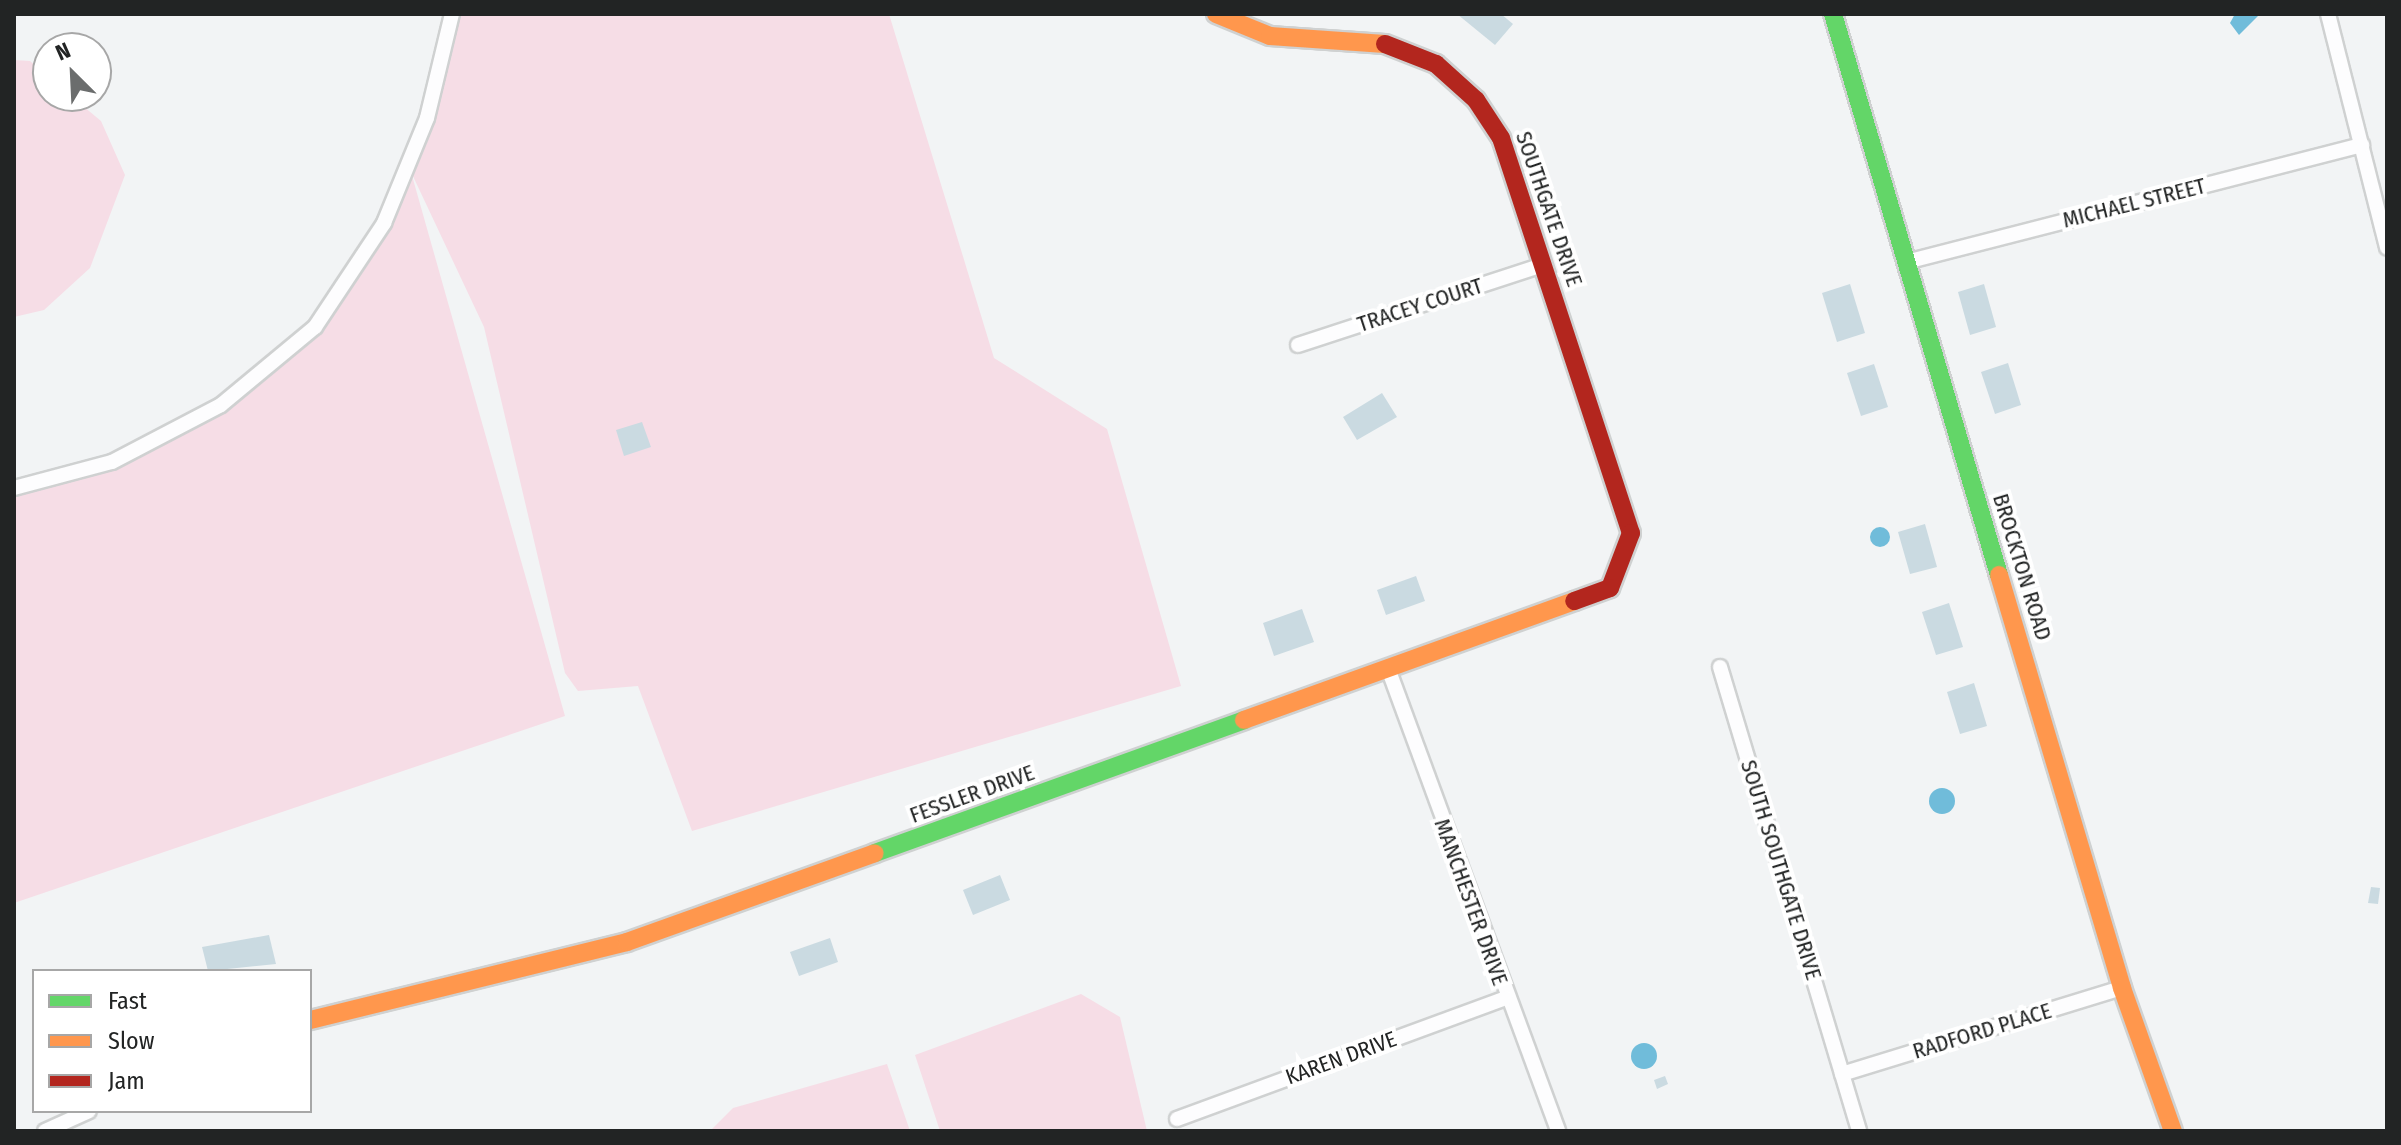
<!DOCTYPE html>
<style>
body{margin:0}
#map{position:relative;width:2401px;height:1145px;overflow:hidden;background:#f2f4f5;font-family:"Fira Sans Condensed",sans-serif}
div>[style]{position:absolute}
.green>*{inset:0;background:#f6dde6}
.water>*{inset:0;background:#70bcda}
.round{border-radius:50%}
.building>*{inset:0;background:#cadae1}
.roads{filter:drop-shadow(2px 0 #cfd1d1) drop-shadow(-2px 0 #cfd1d1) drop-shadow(0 2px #cfd1d1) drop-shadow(0 -2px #cfd1d1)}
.street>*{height:14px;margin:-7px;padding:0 7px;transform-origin:7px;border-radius:7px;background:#fdfdfe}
.fast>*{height:18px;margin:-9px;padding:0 9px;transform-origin:9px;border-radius:9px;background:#63d668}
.slow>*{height:18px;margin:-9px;padding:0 9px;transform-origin:9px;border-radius:9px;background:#ff974d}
.jam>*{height:18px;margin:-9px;padding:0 9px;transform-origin:9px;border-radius:9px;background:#b3261e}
span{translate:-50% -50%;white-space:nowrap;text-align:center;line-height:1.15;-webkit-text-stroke:8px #fff;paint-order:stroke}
.street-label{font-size:22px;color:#222424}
.frame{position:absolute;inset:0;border:16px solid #222424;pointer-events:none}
.legend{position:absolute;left:32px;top:969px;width:280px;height:144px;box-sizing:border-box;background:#fff;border:2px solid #a7a7a7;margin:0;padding:10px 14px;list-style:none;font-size:24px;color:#222424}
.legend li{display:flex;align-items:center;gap:16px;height:40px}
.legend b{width:40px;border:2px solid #a7a7a7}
.north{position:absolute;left:32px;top:32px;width:80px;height:80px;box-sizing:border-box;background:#fff;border:2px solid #a7a7a7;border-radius:50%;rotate:336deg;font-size:22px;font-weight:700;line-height:32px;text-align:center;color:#222424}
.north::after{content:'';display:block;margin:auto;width:28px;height:36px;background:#6b6d6d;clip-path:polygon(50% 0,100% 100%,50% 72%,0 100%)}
</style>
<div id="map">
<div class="green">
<i style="clip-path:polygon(452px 14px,889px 14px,994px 358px,1107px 429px,1181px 686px,692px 831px,638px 686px,578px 691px,565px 673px,484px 327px,411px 172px,565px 716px,14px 903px,14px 488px,112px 462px,221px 405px,315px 327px,384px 223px,427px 118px)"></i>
<i style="clip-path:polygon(14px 60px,30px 61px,48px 76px,48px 96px,71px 96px,101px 121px,125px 175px,90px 268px,44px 310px,14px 317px)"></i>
<i style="clip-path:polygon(1081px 994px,1120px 1017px,1147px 1131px,940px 1131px,915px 1055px)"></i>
<i style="clip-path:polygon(887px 1064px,910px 1131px,710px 1131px,733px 1108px)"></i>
</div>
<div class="water">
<i style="clip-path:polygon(2235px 14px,2260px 14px,2239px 35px,2230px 23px)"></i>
<i class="round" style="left:1870px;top:527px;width:20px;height:20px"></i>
<i class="round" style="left:1929px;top:788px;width:26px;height:26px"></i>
<i class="round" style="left:1631px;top:1043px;width:26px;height:26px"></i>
</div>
<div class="building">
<i style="clip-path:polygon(1457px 14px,1501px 14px,1513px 24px,1495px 45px)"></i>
<i style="clip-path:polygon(1850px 284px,1865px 333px,1837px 342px,1822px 293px)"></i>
<i style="clip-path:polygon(1984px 284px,1996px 327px,1970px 335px,1958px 292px)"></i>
<i style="clip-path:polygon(2008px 363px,2021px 405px,1995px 414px,1981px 372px)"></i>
<i style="clip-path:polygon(1874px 364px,1888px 407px,1861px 416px,1847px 373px)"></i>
<i style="clip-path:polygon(1382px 393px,1397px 417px,1357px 440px,1343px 417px)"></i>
<i style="clip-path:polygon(642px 422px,651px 447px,624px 456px,616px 430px)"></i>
<i style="clip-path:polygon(1925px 524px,1937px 567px,1910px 574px,1898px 532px)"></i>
<i style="clip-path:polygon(1416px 576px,1425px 601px,1386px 615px,1377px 590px)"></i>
<i style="clip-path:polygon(1949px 603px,1963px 647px,1936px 655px,1922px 612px)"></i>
<i style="clip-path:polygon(1302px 609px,1314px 642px,1274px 656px,1263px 623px)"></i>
<i style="clip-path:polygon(1974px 683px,1987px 726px,1960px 734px,1947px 692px)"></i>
<i style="clip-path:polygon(1000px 875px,1010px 900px,973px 915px,963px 890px)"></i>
<i style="clip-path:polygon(2371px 887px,2380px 888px,2378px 904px,2368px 903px)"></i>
<i style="clip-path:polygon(269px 935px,276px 964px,208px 971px,202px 947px)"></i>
<i style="clip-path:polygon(830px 938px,838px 962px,799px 976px,790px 952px)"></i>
<i style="clip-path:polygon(1665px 1076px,1668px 1084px,1657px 1089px,1654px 1080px)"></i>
</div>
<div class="roads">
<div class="street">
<i style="left:2328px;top:14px;width:241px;rotate:75.8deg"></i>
<i style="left:1906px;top:262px;width:471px;rotate:-14.4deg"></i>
<i style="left:1298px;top:345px;width:258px;rotate:-18.1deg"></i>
<i style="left:14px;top:488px;width:101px;rotate:-14.9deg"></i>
<i style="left:112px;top:462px;width:123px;rotate:-27.6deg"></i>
<i style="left:221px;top:405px;width:122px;rotate:-39.7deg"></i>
<i style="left:315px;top:327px;width:125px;rotate:-56.4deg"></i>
<i style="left:384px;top:223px;width:113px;rotate:-67.7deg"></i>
<i style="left:427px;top:118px;width:107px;rotate:-76.5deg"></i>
<i style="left:1720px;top:667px;width:484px;rotate:73.3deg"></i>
<i style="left:1389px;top:671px;width:490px;rotate:69.8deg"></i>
<i style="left:1842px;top:1074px;width:293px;rotate:-17.1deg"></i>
<i style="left:1177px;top:1119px;width:350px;rotate:-20.2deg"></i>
<i style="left:45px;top:1131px;width:48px;rotate:-24.4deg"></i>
</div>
<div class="fast">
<i style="left:1833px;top:14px;width:585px;rotate:73.52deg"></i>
<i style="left:875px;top:853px;width:392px;rotate:-19.8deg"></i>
</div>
<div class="slow">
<i style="left:1216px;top:14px;width:58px;rotate:22.2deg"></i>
<i style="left:1270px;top:36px;width:115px;rotate:4deg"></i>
<i style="left:1999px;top:575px;width:431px;rotate:73.4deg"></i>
<i style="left:2122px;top:988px;width:152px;rotate:70.4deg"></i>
<i style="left:1244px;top:720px;width:351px;rotate:-19.8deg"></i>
<i style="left:310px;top:1020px;width:326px;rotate:-13.8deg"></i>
<i style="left:627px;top:942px;width:263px;rotate:-19.7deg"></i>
</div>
<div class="jam">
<i style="left:1385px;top:44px;width:55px;rotate:21.4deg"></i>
<i style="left:1436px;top:64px;width:54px;rotate:42deg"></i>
<i style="left:1476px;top:100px;width:45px;rotate:56.7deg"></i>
<i style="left:1501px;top:138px;width:416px;rotate:71.8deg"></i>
<i style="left:1631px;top:533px;width:59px;rotate:110.9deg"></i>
<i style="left:1610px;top:588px;width:38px;rotate:160deg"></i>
</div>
</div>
<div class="street-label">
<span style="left:2134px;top:203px;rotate:-14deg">MICHAEL STREET</span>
<span style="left:1549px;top:209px;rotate:71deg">SOUTHGATE DRIVE</span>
<span style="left:1420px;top:305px;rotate:-18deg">TRACEY COURT</span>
<span style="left:2022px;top:567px;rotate:73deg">BROCKTON ROAD</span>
<span style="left:972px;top:794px;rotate:-20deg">FESSLER DRIVE</span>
<span style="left:1781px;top:870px;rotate:73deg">SOUTH SOUTHGATE DRIVE</span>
<span style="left:1471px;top:902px;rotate:70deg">MANCHESTER DRIVE</span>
<span style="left:1982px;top:1031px;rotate:-17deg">RADFORD PLACE</span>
<span style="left:1341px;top:1058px;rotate:-20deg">KAREN DRIVE</span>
</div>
<div class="frame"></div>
<ul class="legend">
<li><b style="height:10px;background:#63d668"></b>Fast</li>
<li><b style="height:10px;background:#ff974d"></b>Slow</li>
<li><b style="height:10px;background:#b3261e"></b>Jam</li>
</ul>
<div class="north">N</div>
</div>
